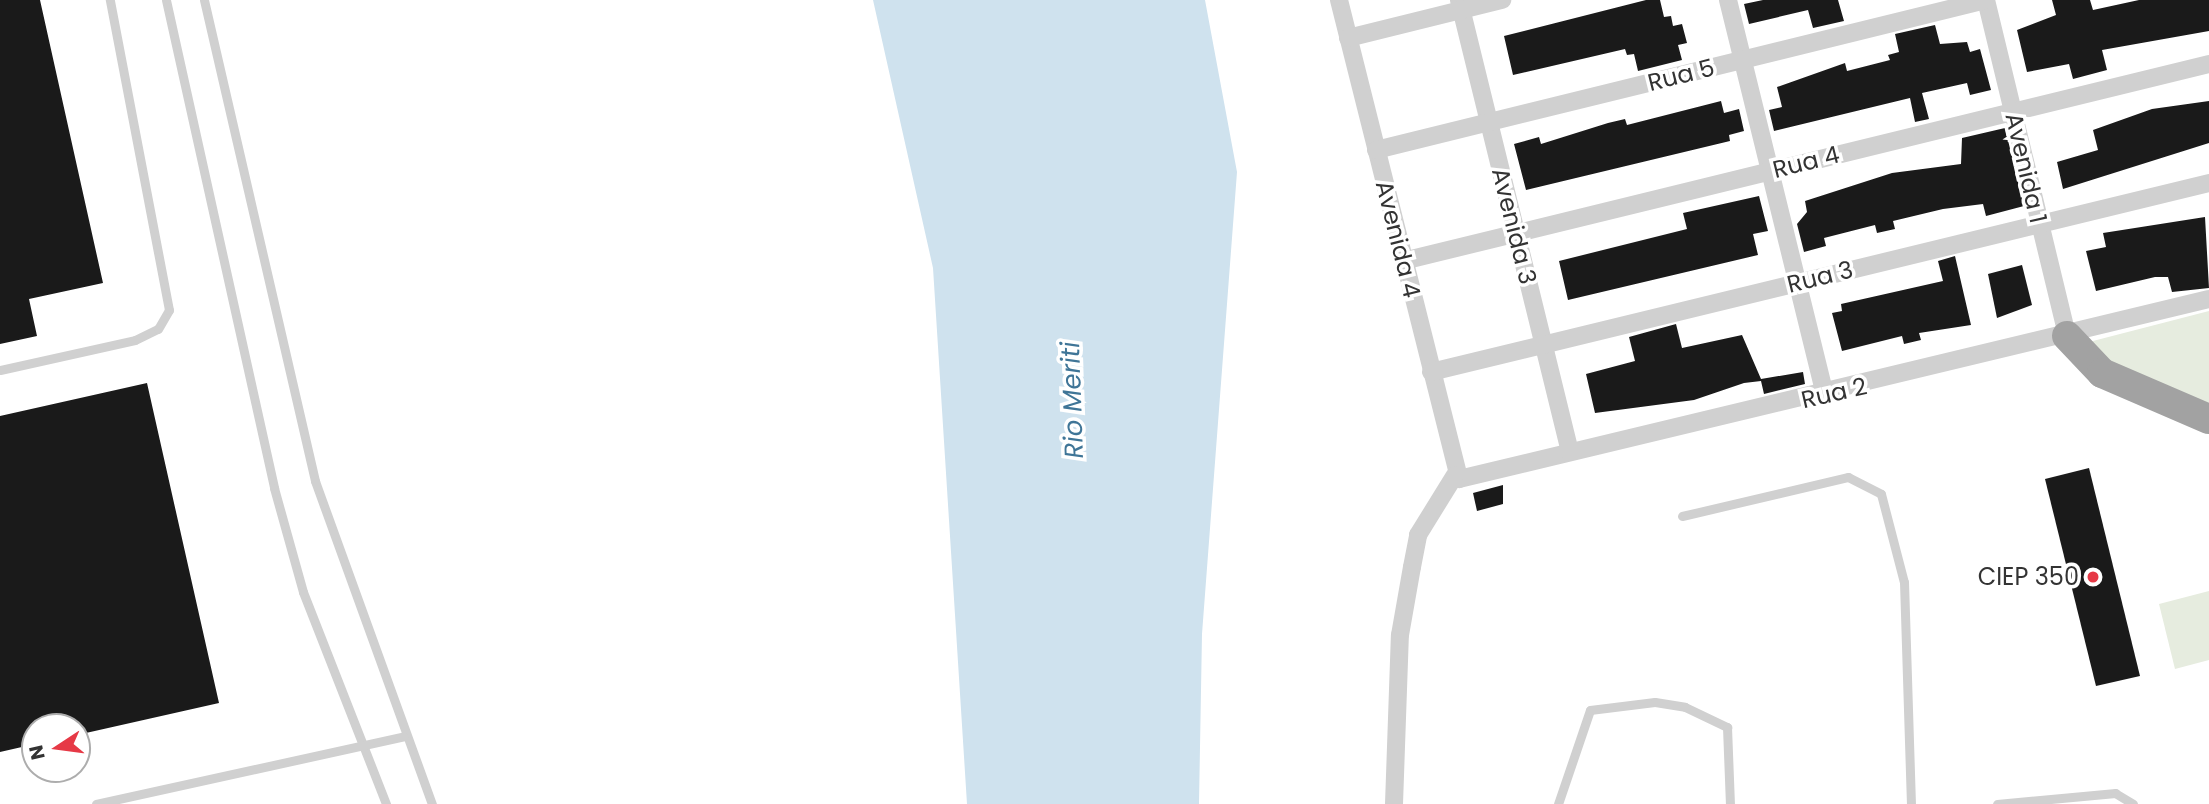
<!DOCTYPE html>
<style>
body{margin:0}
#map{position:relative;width:2209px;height:804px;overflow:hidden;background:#fff;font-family:Poppins,sans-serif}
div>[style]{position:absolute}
.green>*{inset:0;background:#e6ecdf}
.water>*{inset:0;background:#cfe2ee}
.building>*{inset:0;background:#1a1a1a}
.service>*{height:9px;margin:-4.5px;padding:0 4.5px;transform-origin:4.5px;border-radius:4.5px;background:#d0d0d0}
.minor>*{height:18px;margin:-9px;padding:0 9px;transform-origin:9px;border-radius:9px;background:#d0d0d0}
.trunk>*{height:30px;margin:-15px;padding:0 15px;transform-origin:15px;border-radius:15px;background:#a2a2a2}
.dots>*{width:19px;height:19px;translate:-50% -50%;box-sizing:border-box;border:4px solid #fff;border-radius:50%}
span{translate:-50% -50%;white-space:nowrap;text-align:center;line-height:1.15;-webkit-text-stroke:7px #fff;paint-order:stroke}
.street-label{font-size:24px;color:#333}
.poi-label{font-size:24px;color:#333}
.right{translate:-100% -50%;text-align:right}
.water-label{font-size:26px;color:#3f7597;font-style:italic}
.north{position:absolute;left:21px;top:713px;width:70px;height:70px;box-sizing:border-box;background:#fff;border:2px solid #adadad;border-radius:50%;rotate:257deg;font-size:19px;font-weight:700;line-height:28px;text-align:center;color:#333}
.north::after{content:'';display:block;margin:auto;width:24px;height:32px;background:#e63946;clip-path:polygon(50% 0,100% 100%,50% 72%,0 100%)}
</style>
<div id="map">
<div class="green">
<i style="clip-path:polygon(2209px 311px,2209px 407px,2120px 369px,2089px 342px)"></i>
<i style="clip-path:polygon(2209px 591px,2209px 660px,2175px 669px,2159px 604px)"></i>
</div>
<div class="water">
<i style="clip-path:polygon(873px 0,1205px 0,1237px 172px,1202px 634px,1199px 804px,967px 804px,933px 268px)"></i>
</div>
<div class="building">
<i style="clip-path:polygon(0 0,40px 0,103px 283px,29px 299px,37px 336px,0 344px)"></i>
<i style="clip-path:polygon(1646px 0,1660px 0,1664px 17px,1671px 16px,1673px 26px,1682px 24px,1687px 43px,1678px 45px,1682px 60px,1638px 71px,1634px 54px,1627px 55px,1625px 49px,1513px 75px,1504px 36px)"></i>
<i style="clip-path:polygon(1763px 0,1838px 0,1844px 21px,1813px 28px,1808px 10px,1749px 24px,1744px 4px)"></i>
<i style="clip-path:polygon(2052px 0,2090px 0,2093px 10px,2139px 0,2209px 0,2209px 31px,2102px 50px,2107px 70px,2073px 79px,2069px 64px,2027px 72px,2017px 30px,2056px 15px)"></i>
<i style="clip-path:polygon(1935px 25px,1940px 44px,1967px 42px,1970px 52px,1980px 49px,1991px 90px,1970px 95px,1967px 83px,1922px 93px,1929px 119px,1915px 122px,1910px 98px,1774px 131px,1769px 110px,1782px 107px,1777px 87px,1845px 63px,1847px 71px,1890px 60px,1888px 55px,1899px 52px,1895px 34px)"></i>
<i style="clip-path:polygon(1721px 101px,1724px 113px,1739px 109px,1744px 131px,1729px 135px,1730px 141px,1526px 190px,1514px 144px,1539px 137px,1541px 144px,1608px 123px,1625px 119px,1627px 125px)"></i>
<i style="clip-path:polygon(2209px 101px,2209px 143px,2063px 189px,2057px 162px,2098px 150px,2093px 130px,2152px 109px)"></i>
<i style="clip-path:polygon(2005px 128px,2024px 206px,1986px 216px,1983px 204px,1943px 209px,1893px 221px,1895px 229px,1877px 233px,1875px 225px,1824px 238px,1826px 246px,1804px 252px,1797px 224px,1807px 212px,1805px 201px,1892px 173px,1961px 164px,1962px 138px)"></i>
<i style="clip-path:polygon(1759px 196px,1768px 231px,1753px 234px,1758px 255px,1568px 300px,1559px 261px,1687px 229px,1683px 213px)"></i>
<i style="clip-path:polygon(2205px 217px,2209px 288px,2172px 292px,2168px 277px,2155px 277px,2096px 291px,2086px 251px,2106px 247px,2103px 233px)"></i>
<i style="clip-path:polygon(1955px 256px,1971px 325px,1919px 333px,1921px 340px,1904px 344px,1902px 336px,1842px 351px,1832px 313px,1842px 311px,1841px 304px,1943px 281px,1938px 261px)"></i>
<i style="clip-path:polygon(2022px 265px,2032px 305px,1997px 318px,1988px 274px)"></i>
<i style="clip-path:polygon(1676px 324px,1682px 348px,1742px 335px,1761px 379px,1803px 372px,1805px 384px,1764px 394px,1761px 381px,1744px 383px,1694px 400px,1595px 413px,1586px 374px,1635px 361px,1629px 337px)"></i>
<i style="clip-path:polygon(147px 383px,219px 703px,77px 735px,77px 727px,35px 727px,35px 744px,0 752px,0 416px)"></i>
<i style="clip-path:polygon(2089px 468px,2140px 676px,2096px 686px,2045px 479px)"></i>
<i style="clip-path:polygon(1503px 485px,1503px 504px,1477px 511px,1473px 493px)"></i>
</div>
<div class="service">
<i style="left:166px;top:0;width:500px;rotate:77.5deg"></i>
<i style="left:274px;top:488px;width:108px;rotate:74.4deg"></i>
<i style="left:303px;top:592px;width:228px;rotate:68.6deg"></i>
<i style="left:204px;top:0;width:494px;rotate:77deg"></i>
<i style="left:315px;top:481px;width:344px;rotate:70.1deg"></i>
<i style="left:0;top:370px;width:138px;rotate:-12.5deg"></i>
<i style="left:135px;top:340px;width:25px;rotate:-26deg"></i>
<i style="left:158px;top:329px;width:22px;rotate:-60deg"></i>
<i style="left:169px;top:310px;width:316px;rotate:-100.8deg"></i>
<i style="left:1682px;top:516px;width:171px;rotate:-13.2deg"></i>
<i style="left:1848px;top:477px;width:37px;rotate:27deg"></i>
<i style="left:1881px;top:494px;width:91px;rotate:75.4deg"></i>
<i style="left:1904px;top:582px;width:222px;rotate:88.2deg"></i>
<i style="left:96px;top:804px;width:315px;rotate:-12.4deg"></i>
<i style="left:1558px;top:804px;width:99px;rotate:-71.2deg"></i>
<i style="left:1590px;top:710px;width:65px;rotate:-7deg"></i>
<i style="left:1655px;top:702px;width:30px;rotate:9deg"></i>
<i style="left:1685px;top:707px;width:47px;rotate:25.5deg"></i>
<i style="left:1727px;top:727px;width:77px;rotate:87.8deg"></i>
<i style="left:1997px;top:804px;width:119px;rotate:-5.3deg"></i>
<i style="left:2115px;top:793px;width:21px;rotate:31deg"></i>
</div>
<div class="minor">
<i style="left:1339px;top:0;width:494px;rotate:75.9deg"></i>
<i style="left:1459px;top:479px;width:771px;rotate:-13.5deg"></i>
<i style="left:1459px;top:0;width:465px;rotate:76.2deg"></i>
<i style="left:1728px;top:0;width:407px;rotate:76.2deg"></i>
<i style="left:1986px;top:0;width:346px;rotate:76.4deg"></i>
<i style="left:1348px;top:38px;width:159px;rotate:-13.9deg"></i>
<i style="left:1376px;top:150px;width:628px;rotate:-13.82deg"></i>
<i style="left:1403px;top:261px;width:830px;rotate:-13.73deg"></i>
<i style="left:1431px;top:372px;width:801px;rotate:-13.65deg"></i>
<i style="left:1394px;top:804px;width:169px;rotate:-88deg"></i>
<i style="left:1400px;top:635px;width:69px;rotate:-80deg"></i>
<i style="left:1412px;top:567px;width:33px;rotate:-79deg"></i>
<i style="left:1418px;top:535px;width:70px;rotate:-58.3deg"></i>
</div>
<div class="trunk">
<i style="left:2067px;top:336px;width:51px;rotate:46.6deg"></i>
<i style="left:2102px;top:373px;width:116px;rotate:23.3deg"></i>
</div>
<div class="dots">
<i style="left:2093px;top:577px;background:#e63946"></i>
</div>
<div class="street-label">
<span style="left:1681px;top:75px;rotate:-14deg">Rua 5</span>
<span style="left:1806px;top:162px;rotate:-14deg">Rua 4</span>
<span style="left:2026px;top:168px;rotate:77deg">Avenida 1</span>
<span style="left:1514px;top:226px;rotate:76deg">Avenida 3</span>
<span style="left:1398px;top:239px;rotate:76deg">Avenida 4</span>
<span style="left:1820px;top:277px;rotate:-14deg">Rua 3</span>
<span style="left:1834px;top:393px;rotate:-13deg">Rua 2</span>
</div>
<div class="poi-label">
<span class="right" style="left:2079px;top:577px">CIEP 350</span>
</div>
<div class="water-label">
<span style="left:1073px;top:400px;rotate:-92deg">Rio Meriti</span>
</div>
<div class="north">N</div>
</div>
